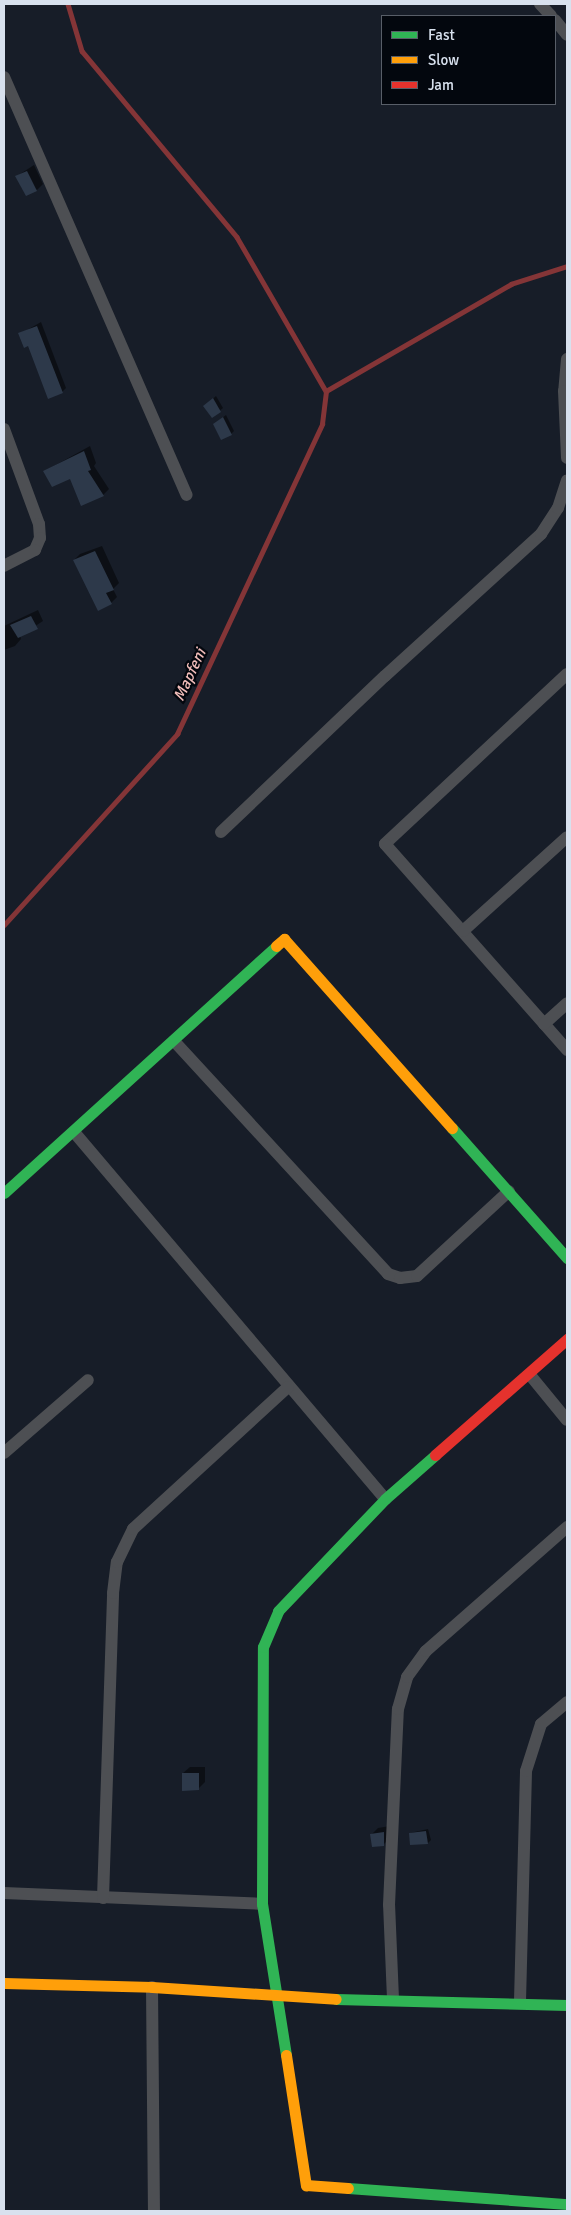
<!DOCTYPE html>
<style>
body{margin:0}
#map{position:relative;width:571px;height:2215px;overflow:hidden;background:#171d28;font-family:Signika,sans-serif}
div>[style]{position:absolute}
.shadow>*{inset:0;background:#0007}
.stream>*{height:4.5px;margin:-2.25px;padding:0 2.25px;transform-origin:2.25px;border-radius:2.25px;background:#843537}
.building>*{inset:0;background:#2d394a}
.street>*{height:12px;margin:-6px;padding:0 6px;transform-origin:6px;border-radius:6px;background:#4d4f53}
.fast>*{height:11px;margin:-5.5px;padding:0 5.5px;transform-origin:5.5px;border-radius:5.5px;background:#30b455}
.slow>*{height:11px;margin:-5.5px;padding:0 5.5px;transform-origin:5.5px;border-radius:5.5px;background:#ff9f0a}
.jam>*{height:11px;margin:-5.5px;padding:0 5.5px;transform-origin:5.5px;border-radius:5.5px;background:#e5322d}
span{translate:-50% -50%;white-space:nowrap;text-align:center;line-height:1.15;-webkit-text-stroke:4.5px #03070e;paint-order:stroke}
.water-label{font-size:16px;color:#f1bdba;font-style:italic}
.frame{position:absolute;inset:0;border:5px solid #d8e1ee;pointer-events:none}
.legend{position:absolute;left:381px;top:15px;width:175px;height:90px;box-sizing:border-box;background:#03070e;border:1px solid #585e68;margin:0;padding:6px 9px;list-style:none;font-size:15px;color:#d8e1ee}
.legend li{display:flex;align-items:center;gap:10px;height:25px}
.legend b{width:25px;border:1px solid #585e68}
</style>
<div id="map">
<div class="shadow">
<i style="clip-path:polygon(34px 165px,43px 184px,37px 190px,17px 176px)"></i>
<i style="clip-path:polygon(41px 322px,66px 388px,62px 392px,20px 334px)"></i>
<i style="clip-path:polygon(216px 396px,223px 408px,212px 417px,208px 403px)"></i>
<i style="clip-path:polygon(226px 415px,234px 431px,231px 434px,218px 421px)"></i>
<i style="clip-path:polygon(90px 446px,96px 463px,94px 466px,109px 489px,103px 495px,70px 477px,45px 471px)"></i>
<i style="clip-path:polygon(102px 546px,119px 583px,113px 589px,117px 597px,111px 603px,74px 560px,80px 554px)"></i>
<i style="clip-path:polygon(38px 610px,43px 621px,20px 636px,21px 639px,15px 646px,4px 650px,4px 626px)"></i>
<i style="clip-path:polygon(190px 1767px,205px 1767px,205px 1782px,198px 1789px,183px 1773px)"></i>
<i style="clip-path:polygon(390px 1826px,390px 1838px,383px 1845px,372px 1834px,378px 1828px)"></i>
<i style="clip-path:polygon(428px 1829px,431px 1840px,428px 1843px,410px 1833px)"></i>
</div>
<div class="stream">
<i style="left:68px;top:4px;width:49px;rotate:73.4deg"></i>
<i style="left:82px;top:51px;width:242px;rotate:50.2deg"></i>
<i style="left:237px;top:237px;width:178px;rotate:60deg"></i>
<i style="left:326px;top:391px;width:214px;rotate:-30deg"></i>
<i style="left:511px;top:284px;width:59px;rotate:-17.8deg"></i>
<i style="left:4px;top:925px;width:258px;rotate:-47.8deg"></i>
<i style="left:177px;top:734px;width:342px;rotate:-64.9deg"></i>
<i style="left:322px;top:424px;width:33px;rotate:-83deg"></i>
</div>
<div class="building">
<i style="clip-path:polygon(27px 171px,37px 191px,26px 196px,15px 176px)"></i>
<i style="clip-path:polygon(37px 326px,63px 393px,48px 399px,28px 346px,24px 348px,18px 333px)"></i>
<i style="clip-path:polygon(213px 398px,221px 412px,212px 418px,203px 406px)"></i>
<i style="clip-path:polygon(223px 417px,232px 435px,221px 440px,213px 424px)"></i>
<i style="clip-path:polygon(84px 451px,91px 470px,88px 471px,104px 496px,81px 506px,70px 479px,52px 487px,43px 471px)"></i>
<i style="clip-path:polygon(95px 551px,114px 590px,106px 593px,112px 604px,98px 611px,73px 560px)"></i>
<i style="clip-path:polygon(31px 616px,38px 629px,18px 638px,10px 625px)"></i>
<i style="clip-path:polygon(182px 1773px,199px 1773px,199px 1790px,182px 1791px)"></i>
<i style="clip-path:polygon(426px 1831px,428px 1844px,410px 1845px,409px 1833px)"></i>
<i style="clip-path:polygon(384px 1832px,384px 1846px,372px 1847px,370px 1834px)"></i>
</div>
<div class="street">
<i style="left:540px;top:4px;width:16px;rotate:47deg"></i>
<i style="left:555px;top:20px;width:19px;rotate:51deg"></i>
<i style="left:4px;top:77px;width:456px;rotate:66.4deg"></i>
<i style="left:567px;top:359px;width:32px;rotate:95deg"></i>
<i style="left:564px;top:391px;width:67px;rotate:87.4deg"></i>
<i style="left:4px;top:429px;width:101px;rotate:69.8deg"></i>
<i style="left:39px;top:524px;width:14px;rotate:86deg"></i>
<i style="left:40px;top:538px;width:13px;rotate:113deg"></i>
<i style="left:35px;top:550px;width:35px;rotate:153deg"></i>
<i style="left:567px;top:674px;width:249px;rotate:137deg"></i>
<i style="left:385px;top:844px;width:275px;rotate:48.5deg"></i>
<i style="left:221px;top:832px;width:226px;rotate:-43.6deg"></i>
<i style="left:385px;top:676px;width:211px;rotate:-42.3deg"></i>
<i style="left:541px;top:534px;width:31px;rotate:-57deg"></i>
<i style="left:558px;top:508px;width:29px;rotate:-72deg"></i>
<i style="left:463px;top:931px;width:140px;rotate:-42.1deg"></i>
<i style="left:544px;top:1024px;width:31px;rotate:-42deg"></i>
<i style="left:174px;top:1041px;width:316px;rotate:47.4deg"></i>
<i style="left:388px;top:1274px;width:13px;rotate:18deg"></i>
<i style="left:400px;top:1278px;width:17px;rotate:-7deg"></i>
<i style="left:417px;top:1276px;width:125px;rotate:-42.7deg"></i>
<i style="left:74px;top:1132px;width:481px;rotate:49.7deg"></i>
<i style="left:530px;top:1375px;width:58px;rotate:50.6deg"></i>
<i style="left:4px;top:1453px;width:111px;rotate:-41deg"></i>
<i style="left:4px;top:1893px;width:258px;rotate:2.4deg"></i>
<i style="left:103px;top:1898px;width:305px;rotate:-88.1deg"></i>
<i style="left:113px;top:1593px;width:31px;rotate:-83deg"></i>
<i style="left:117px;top:1562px;width:37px;rotate:-64deg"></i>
<i style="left:133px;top:1529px;width:210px;rotate:-42.5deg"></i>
<i style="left:152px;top:1987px;width:224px;rotate:89.5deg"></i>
<i style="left:393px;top:1999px;width:94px;rotate:-92.4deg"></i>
<i style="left:389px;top:1905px;width:196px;rotate:-87.4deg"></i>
<i style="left:398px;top:1709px;width:33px;rotate:-74deg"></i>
<i style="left:407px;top:1677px;width:32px;rotate:-54deg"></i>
<i style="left:426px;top:1651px;width:188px;rotate:-41.3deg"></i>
<i style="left:520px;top:2001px;width:230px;rotate:-88.5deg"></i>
<i style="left:526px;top:1771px;width:49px;rotate:-72.3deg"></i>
<i style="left:541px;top:1724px;width:34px;rotate:-40deg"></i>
</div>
<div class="fast">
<i style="left:452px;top:1128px;width:174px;rotate:48.5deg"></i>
<i style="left:4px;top:1193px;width:367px;rotate:-42.2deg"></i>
<i style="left:336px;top:1999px;width:231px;rotate:1.5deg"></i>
<i style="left:286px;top:2055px;width:153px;rotate:-99deg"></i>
<i style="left:262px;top:1904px;width:257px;rotate:-89.8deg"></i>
<i style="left:263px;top:1647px;width:39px;rotate:-67deg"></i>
<i style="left:278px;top:1611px;width:155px;rotate:-46.3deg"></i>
<i style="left:385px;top:1499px;width:67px;rotate:-41.3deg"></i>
<i style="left:348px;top:2188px;width:220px;rotate:4.2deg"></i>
</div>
<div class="slow">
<i style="left:276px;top:946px;width:11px;rotate:-41deg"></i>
<i style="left:284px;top:939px;width:253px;rotate:48.4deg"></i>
<i style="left:4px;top:1983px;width:148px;rotate:1.5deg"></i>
<i style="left:152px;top:1987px;width:184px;rotate:3.7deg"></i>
<i style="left:286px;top:2055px;width:132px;rotate:81.3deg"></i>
<i style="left:306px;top:2185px;width:42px;rotate:4.1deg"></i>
</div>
<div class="jam">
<i style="left:435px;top:1455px;width:176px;rotate:-41.3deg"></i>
</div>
<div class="water-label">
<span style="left:190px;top:675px;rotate:-65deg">Mapfeni</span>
</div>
<div class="frame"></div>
<ul class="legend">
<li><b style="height:6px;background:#30b455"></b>Fast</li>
<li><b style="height:6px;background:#ff9f0a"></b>Slow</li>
<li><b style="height:6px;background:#e5322d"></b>Jam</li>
</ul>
</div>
